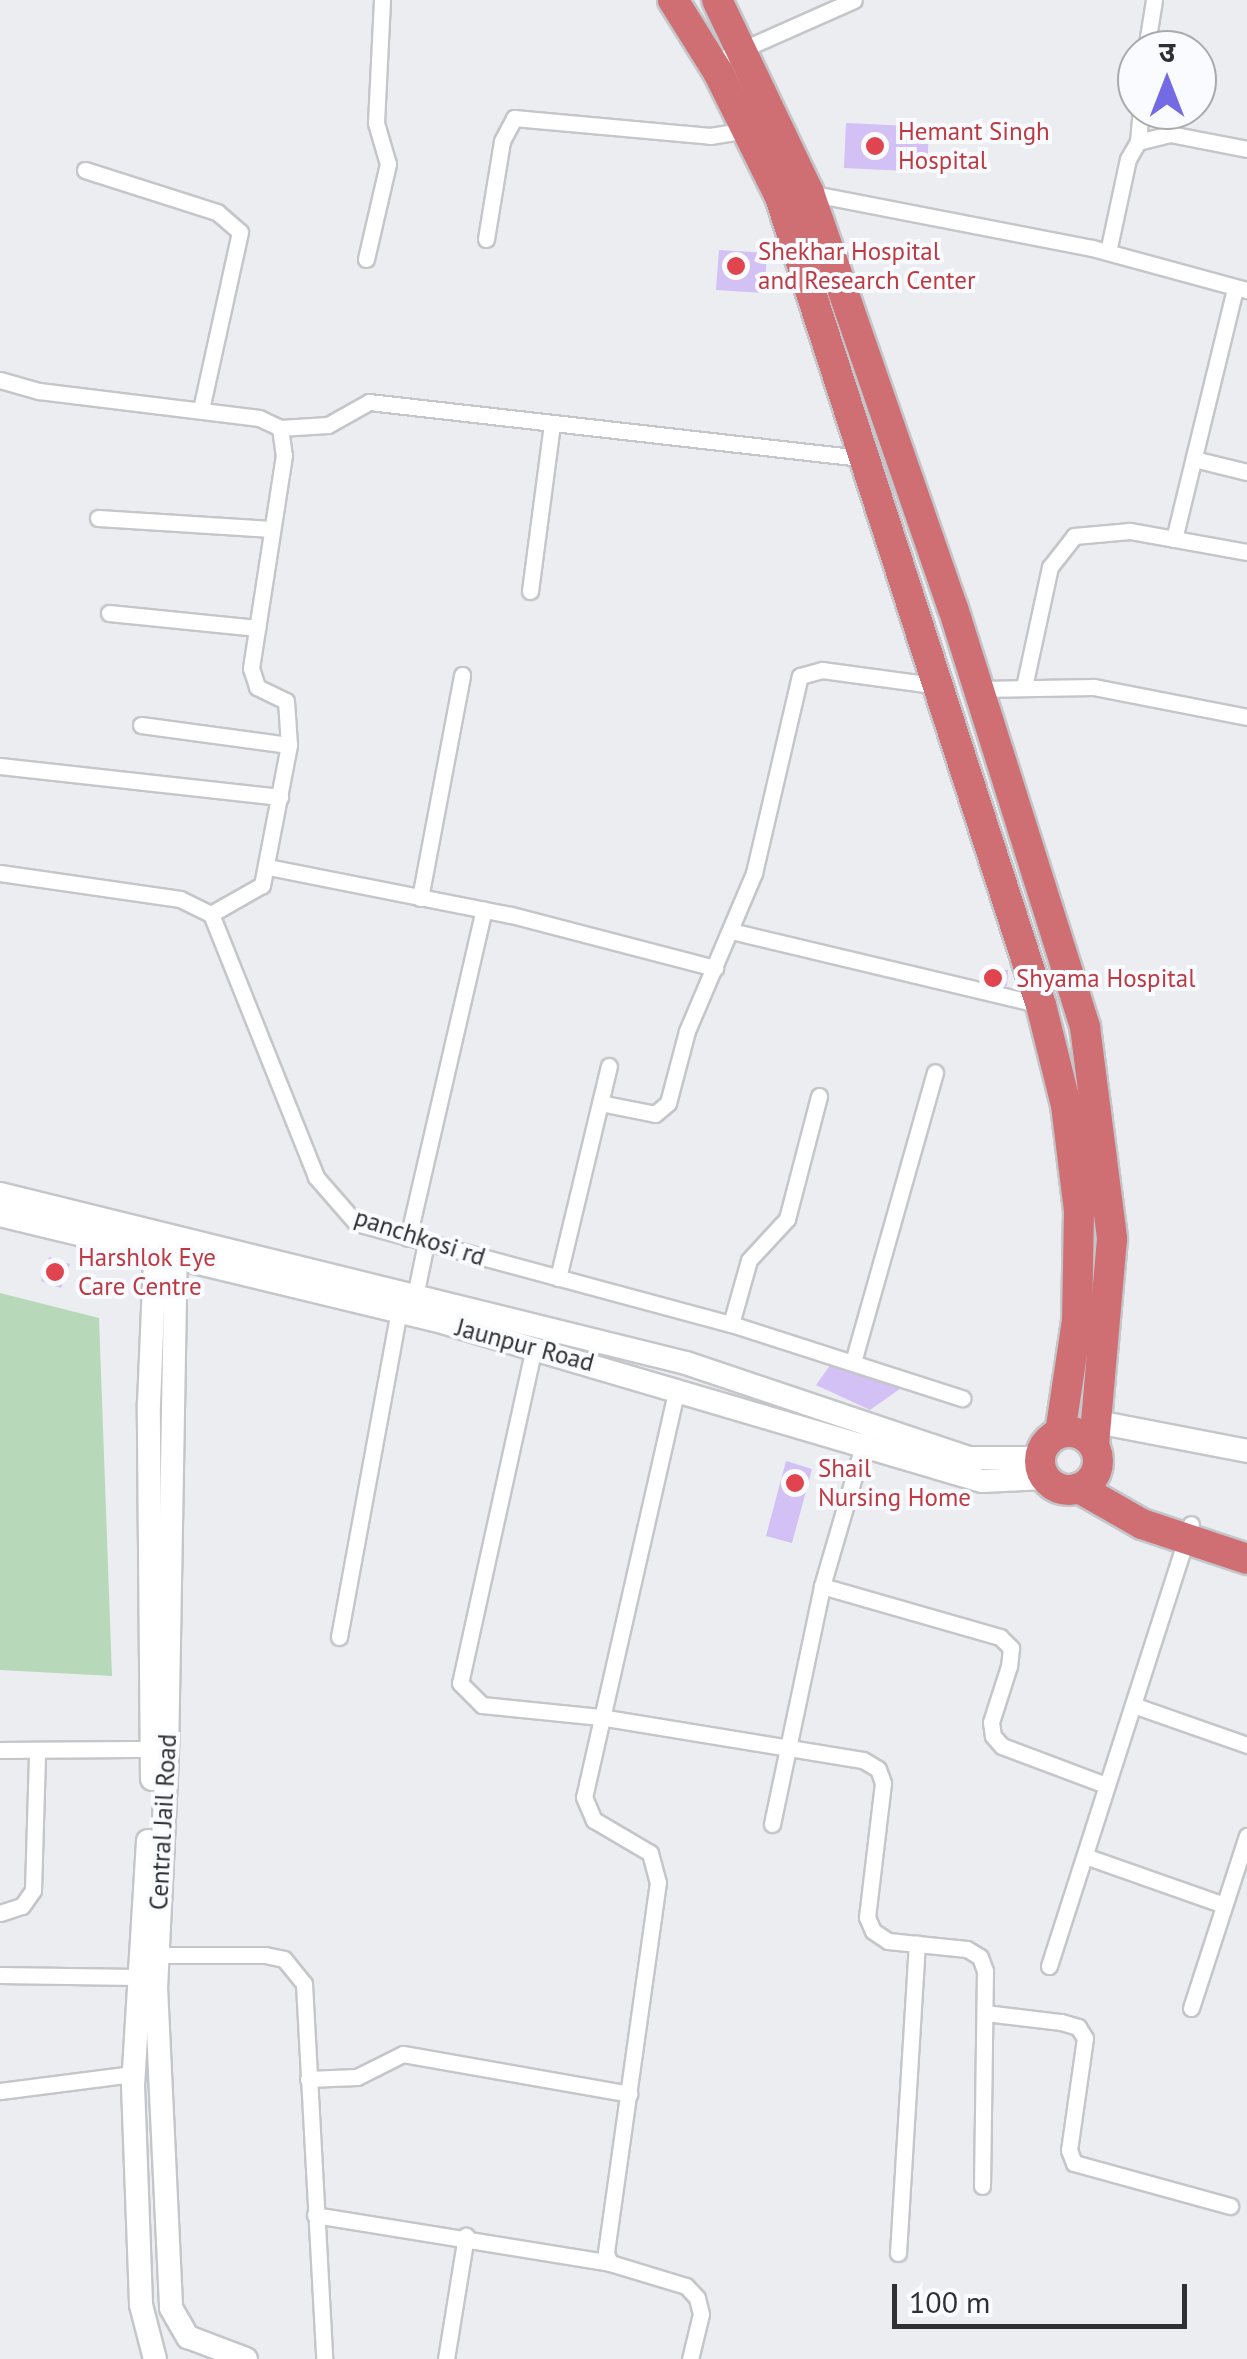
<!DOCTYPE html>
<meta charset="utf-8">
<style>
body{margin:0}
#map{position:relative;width:1247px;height:2359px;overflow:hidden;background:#ecedf1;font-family:"PT Sans","Noto Sans Devanagari",sans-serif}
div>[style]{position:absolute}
.green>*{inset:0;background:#b7d9ba}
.building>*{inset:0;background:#d3c0f5}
.roads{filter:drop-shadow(2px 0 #c4c6c9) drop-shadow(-2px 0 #c4c6c9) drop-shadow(0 2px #c4c6c9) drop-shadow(0 -2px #c4c6c9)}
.street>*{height:15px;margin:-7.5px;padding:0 7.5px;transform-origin:7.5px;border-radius:7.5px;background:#fff}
.secondary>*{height:22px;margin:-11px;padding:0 11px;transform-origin:11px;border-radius:11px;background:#fff}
.highway>*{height:30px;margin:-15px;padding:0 15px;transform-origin:15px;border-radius:15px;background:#cf6e73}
.highway>.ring{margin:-15px;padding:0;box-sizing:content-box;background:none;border:30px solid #cf6e73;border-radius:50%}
.dots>*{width:28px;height:28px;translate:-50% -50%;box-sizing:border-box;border:5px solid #f9fbfe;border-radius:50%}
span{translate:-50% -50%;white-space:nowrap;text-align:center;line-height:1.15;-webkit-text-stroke:8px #f9fbfe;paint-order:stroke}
.health-label{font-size:25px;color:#be3a42}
.left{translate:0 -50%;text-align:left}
.street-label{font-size:25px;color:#2f3031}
.north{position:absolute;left:1117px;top:30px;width:100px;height:100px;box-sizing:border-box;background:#f9fbfe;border:2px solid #a8aaac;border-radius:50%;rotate:0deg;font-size:28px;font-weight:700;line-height:40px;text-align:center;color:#2f3031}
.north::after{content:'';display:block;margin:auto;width:35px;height:45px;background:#746ae4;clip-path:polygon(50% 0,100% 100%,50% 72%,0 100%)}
.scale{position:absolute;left:892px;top:2284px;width:295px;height:45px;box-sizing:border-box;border:5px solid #2f3031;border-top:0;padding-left:12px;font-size:30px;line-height:35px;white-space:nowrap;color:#2f3031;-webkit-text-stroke:8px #f9fbfe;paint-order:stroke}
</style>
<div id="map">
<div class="green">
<i style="clip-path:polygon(0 1293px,99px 1318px,112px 1676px,0 1670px)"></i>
</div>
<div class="building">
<i style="clip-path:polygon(846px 123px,929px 127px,927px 172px,844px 168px)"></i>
<i style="clip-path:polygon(719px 250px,767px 253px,764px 293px,716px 290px)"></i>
<i style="clip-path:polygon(984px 969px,1008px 970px,1007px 986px,983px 984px)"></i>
<i style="clip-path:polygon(49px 1257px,70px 1264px,61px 1288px,41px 1281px)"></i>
<i style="clip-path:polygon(831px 1364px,904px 1386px,870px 1410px,816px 1385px)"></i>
<i style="clip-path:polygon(786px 1461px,812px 1469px,792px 1543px,766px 1536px)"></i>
</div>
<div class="roads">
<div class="street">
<i style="left:1146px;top:50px;width:51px;rotate:-80.9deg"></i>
<i style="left:712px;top:63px;width:155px;rotate:-23.9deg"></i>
<i style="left:1138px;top:142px;width:32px;rotate:-85deg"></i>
<i style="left:85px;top:170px;width:139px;rotate:17.7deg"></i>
<i style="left:217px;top:212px;width:30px;rotate:41deg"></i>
<i style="left:240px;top:232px;width:182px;rotate:102.4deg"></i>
<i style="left:809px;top:193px;width:288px;rotate:11deg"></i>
<i style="left:1092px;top:248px;width:161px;rotate:15.2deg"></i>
<i style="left:486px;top:239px;width:99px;rotate:-80.7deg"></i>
<i style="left:502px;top:141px;width:26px;rotate:-62deg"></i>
<i style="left:514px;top:118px;width:197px;rotate:5.2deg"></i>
<i style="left:710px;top:136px;width:39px;rotate:-9deg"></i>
<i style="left:1108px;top:252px;width:95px;rotate:-77.9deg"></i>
<i style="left:1128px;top:159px;width:20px;rotate:-60deg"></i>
<i style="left:1138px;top:142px;width:33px;rotate:-14deg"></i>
<i style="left:1170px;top:134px;width:78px;rotate:11deg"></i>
<i style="left:366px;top:259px;width:98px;rotate:-77deg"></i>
<i style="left:388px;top:164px;width:43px;rotate:-106.3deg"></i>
<i style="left:376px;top:123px;width:123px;rotate:-87.2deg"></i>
<i style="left:0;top:380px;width:41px;rotate:15.8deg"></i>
<i style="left:39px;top:391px;width:222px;rotate:7deg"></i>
<i style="left:259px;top:418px;width:23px;rotate:25deg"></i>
<i style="left:280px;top:428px;width:27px;rotate:82deg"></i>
<i style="left:284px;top:455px;width:216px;rotate:98.8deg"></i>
<i style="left:251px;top:668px;width:20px;rotate:72deg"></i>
<i style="left:257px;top:687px;width:32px;rotate:26deg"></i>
<i style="left:286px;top:701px;width:44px;rotate:86.1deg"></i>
<i style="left:289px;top:745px;width:143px;rotate:100.9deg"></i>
<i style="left:262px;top:885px;width:59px;rotate:150.4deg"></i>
<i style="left:280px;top:428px;width:48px;rotate:-3.6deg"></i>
<i style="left:328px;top:425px;width:47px;rotate:-29.3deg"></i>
<i style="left:369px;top:402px;width:498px;rotate:6.5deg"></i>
<i style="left:1194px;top:459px;width:55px;rotate:13.8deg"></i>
<i style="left:98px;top:518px;width:174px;rotate:3.6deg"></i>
<i style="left:1174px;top:539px;width:257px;rotate:-76.3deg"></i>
<i style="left:530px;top:591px;width:169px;rotate:-82.5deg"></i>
<i style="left:109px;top:613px;width:149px;rotate:5.8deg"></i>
<i style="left:1024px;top:687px;width:123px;rotate:-77.8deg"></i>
<i style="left:1050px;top:567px;width:39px;rotate:-52deg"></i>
<i style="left:1074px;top:536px;width:56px;rotate:-5.1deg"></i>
<i style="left:1130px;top:531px;width:119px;rotate:10.2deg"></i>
<i style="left:979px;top:689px;width:115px;rotate:-1deg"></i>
<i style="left:1094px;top:687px;width:156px;rotate:11.1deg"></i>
<i style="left:141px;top:725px;width:149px;rotate:7.7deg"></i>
<i style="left:0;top:766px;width:282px;rotate:6.3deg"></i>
<i style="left:268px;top:867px;width:248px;rotate:11.2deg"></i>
<i style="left:511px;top:915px;width:211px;rotate:14.6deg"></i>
<i style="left:0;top:873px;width:182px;rotate:8.2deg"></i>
<i style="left:180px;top:899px;width:34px;rotate:26deg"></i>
<i style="left:211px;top:914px;width:283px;rotate:68.2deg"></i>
<i style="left:316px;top:1177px;width:61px;rotate:49deg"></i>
<i style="left:356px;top:1223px;width:388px;rotate:15.1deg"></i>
<i style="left:731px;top:1324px;width:243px;rotate:17.8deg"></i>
<i style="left:420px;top:898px;width:227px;rotate:-79.3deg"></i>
<i style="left:731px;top:931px;width:319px;rotate:13.4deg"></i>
<i style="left:600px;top:1103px;width:56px;rotate:11.3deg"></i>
<i style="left:655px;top:1114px;width:17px;rotate:-40deg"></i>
<i style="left:668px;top:1103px;width:74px;rotate:-75.2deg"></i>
<i style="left:687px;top:1031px;width:172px;rotate:-67deg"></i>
<i style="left:754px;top:873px;width:202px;rotate:-76.9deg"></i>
<i style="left:800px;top:676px;width:23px;rotate:-15deg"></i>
<i style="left:822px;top:670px;width:119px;rotate:7.7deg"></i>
<i style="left:408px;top:1238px;width:337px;rotate:-77deg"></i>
<i style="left:558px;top:1278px;width:218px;rotate:-76.5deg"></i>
<i style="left:415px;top:1296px;width:54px;rotate:-78.3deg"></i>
<i style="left:731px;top:1324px;width:66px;rotate:-74.3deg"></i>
<i style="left:749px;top:1260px;width:56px;rotate:-47.2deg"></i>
<i style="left:787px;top:1219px;width:127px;rotate:-75.4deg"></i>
<i style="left:534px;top:1347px;width:344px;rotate:102.4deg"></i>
<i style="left:460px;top:1683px;width:31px;rotate:45deg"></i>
<i style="left:482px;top:1705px;width:119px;rotate:5.8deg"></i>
<i style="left:600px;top:1717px;width:266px;rotate:9.3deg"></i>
<i style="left:863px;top:1760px;width:17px;rotate:31deg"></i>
<i style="left:878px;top:1769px;width:15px;rotate:70deg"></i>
<i style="left:883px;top:1783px;width:135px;rotate:96.8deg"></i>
<i style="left:867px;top:1917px;width:15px;rotate:67deg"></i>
<i style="left:873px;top:1931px;width:18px;rotate:34deg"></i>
<i style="left:888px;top:1941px;width:79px;rotate:5.8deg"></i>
<i style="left:967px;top:1949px;width:15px;rotate:32deg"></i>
<i style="left:980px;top:1957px;width:15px;rotate:70deg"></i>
<i style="left:985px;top:1971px;width:215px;rotate:90.8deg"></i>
<i style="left:853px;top:1362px;width:301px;rotate:-74.2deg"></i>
<i style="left:677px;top:1388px;width:419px;rotate:102.8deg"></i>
<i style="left:584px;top:1797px;width:25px;rotate:67deg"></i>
<i style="left:594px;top:1820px;width:65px;rotate:30.5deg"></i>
<i style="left:650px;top:1853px;width:30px;rotate:75deg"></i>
<i style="left:658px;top:1882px;width:375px;rotate:98deg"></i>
<i style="left:606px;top:2253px;width:11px;rotate:68deg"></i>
<i style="left:610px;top:2263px;width:79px;rotate:16.8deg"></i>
<i style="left:686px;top:2286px;width:16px;rotate:47deg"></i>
<i style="left:697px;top:2298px;width:16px;rotate:76deg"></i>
<i style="left:701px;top:2314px;width:46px;rotate:103.7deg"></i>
<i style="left:822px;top:1586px;width:185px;rotate:16deg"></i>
<i style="left:1000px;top:1637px;width:16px;rotate:45deg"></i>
<i style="left:1011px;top:1648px;width:18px;rotate:96deg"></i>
<i style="left:1009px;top:1666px;width:59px;rotate:107.8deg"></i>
<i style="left:991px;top:1722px;width:14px;rotate:82deg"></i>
<i style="left:993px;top:1736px;width:13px;rotate:48deg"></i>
<i style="left:1002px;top:1746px;width:111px;rotate:20.6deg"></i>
<i style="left:339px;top:1637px;width:331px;rotate:-79.6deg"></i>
<i style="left:1133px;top:1705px;width:121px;rotate:19.3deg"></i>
<i style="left:0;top:1750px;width:161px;rotate:-0.4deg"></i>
<i style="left:772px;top:1824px;width:243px;rotate:-78.1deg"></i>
<i style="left:822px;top:1586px;width:153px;rotate:-73.7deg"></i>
<i style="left:1085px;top:1856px;width:147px;rotate:19.4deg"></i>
<i style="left:0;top:1913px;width:23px;rotate:-18deg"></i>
<i style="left:22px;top:1906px;width:19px;rotate:-55deg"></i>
<i style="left:33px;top:1890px;width:138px;rotate:-88.3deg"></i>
<i style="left:157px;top:1955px;width:108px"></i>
<i style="left:265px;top:1955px;width:19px;rotate:12deg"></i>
<i style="left:284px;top:1959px;width:32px;rotate:51deg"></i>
<i style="left:304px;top:1984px;width:376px;rotate:86.9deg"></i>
<i style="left:1049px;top:1966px;width:464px;rotate:-72.2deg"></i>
<i style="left:0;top:1975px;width:136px;rotate:0.8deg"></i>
<i style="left:1191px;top:2008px;width:181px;rotate:-72deg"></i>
<i style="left:985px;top:2013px;width:77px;rotate:6.8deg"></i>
<i style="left:1061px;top:2022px;width:18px;rotate:16deg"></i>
<i style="left:1078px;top:2027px;width:13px;rotate:58deg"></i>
<i style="left:1085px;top:2038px;width:113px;rotate:98.1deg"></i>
<i style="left:1069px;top:2150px;width:14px;rotate:69deg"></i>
<i style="left:1074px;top:2163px;width:162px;rotate:15.4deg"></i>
<i style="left:308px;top:2079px;width:49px;rotate:-2.3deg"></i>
<i style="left:357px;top:2077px;width:51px;rotate:-26.6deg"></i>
<i style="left:403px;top:2054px;width:230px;rotate:10deg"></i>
<i style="left:0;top:2091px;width:134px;rotate:-7.3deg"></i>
<i style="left:315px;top:2215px;width:299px;rotate:9.2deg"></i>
<i style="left:898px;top:2253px;width:310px;rotate:-86.5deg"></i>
<i style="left:446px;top:2359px;width:125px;rotate:-80.8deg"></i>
</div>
<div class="secondary">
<i style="left:0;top:1194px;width:707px;rotate:13.84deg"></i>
<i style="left:686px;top:1363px;width:298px;rotate:18.6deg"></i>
<i style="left:968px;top:1458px;width:72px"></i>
<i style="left:0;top:1215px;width:447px;rotate:13.6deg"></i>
<i style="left:435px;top:1320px;width:570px;rotate:16.4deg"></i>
<i style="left:982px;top:1481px;width:64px;rotate:-2.7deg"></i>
<i style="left:176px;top:1239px;width:517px;rotate:91deg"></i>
<i style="left:167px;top:1756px;width:231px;rotate:92.7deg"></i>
<i style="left:156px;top:1987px;width:321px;rotate:87.3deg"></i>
<i style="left:171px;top:2308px;width:34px;rotate:60deg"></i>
<i style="left:188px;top:2337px;width:62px;rotate:20.8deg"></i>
<i style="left:1097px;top:1422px;width:153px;rotate:10.9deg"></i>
<i style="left:152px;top:1779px;width:375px;rotate:-90.5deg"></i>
<i style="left:149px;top:1404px;width:170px;rotate:-87.6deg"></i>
<i style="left:148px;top:1841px;width:244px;rotate:93.5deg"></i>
<i style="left:133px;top:2085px;width:220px;rotate:87.9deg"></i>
<i style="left:141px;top:2305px;width:56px;rotate:75.5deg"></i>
</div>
<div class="highway">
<i style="left:673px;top:0;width:85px;rotate:58deg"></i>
<i style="left:718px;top:72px;width:140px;rotate:63.6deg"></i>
<i style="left:780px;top:197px;width:849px;rotate:72.1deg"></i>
<i style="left:1041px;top:1005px;width:103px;rotate:76deg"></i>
<i style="left:1066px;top:1105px;width:107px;rotate:83deg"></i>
<i style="left:1079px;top:1211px;width:110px;rotate:91deg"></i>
<i style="left:1077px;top:1321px;width:113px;rotate:98.6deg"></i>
<i style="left:717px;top:0;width:214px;rotate:64.5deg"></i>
<i style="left:809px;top:193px;width:439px;rotate:70.9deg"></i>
<i style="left:953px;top:608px;width:439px;rotate:72.5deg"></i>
<i style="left:1085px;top:1027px;width:214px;rotate:82.7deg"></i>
<i style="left:1112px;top:1239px;width:207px;rotate:95deg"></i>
<i class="ring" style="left:1040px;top:1432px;width:28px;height:28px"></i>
<i style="left:1079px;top:1488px;width:73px;rotate:29.7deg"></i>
<i style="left:1142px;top:1524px;width:111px;rotate:18.4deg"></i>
</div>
</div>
<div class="dots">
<i style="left:875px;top:146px;background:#e0444e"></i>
<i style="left:736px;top:266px;background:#e0444e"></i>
<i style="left:993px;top:978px;background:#e0444e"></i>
<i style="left:55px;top:1272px;background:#e0444e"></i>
<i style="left:795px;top:1483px;background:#e0444e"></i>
</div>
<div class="health-label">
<span class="left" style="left:898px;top:146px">Hemant Singh<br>Hospital</span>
<span class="left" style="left:758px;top:266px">Shekhar Hospital<br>and Research Center</span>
<span class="left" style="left:1016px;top:978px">Shyama Hospital</span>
<span class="left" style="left:78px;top:1272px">Harshlok Eye<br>Care Centre</span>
<span class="left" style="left:818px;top:1483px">Shail<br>Nursing Home</span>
</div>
<div class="street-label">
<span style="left:420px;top:1237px;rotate:18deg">panchkosi rd</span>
<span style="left:525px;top:1345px;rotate:15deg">Jaunpur Road</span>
<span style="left:163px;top:1822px;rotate:-87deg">Central Jail Road</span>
</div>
<div class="north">उ</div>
<div class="scale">100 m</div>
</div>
